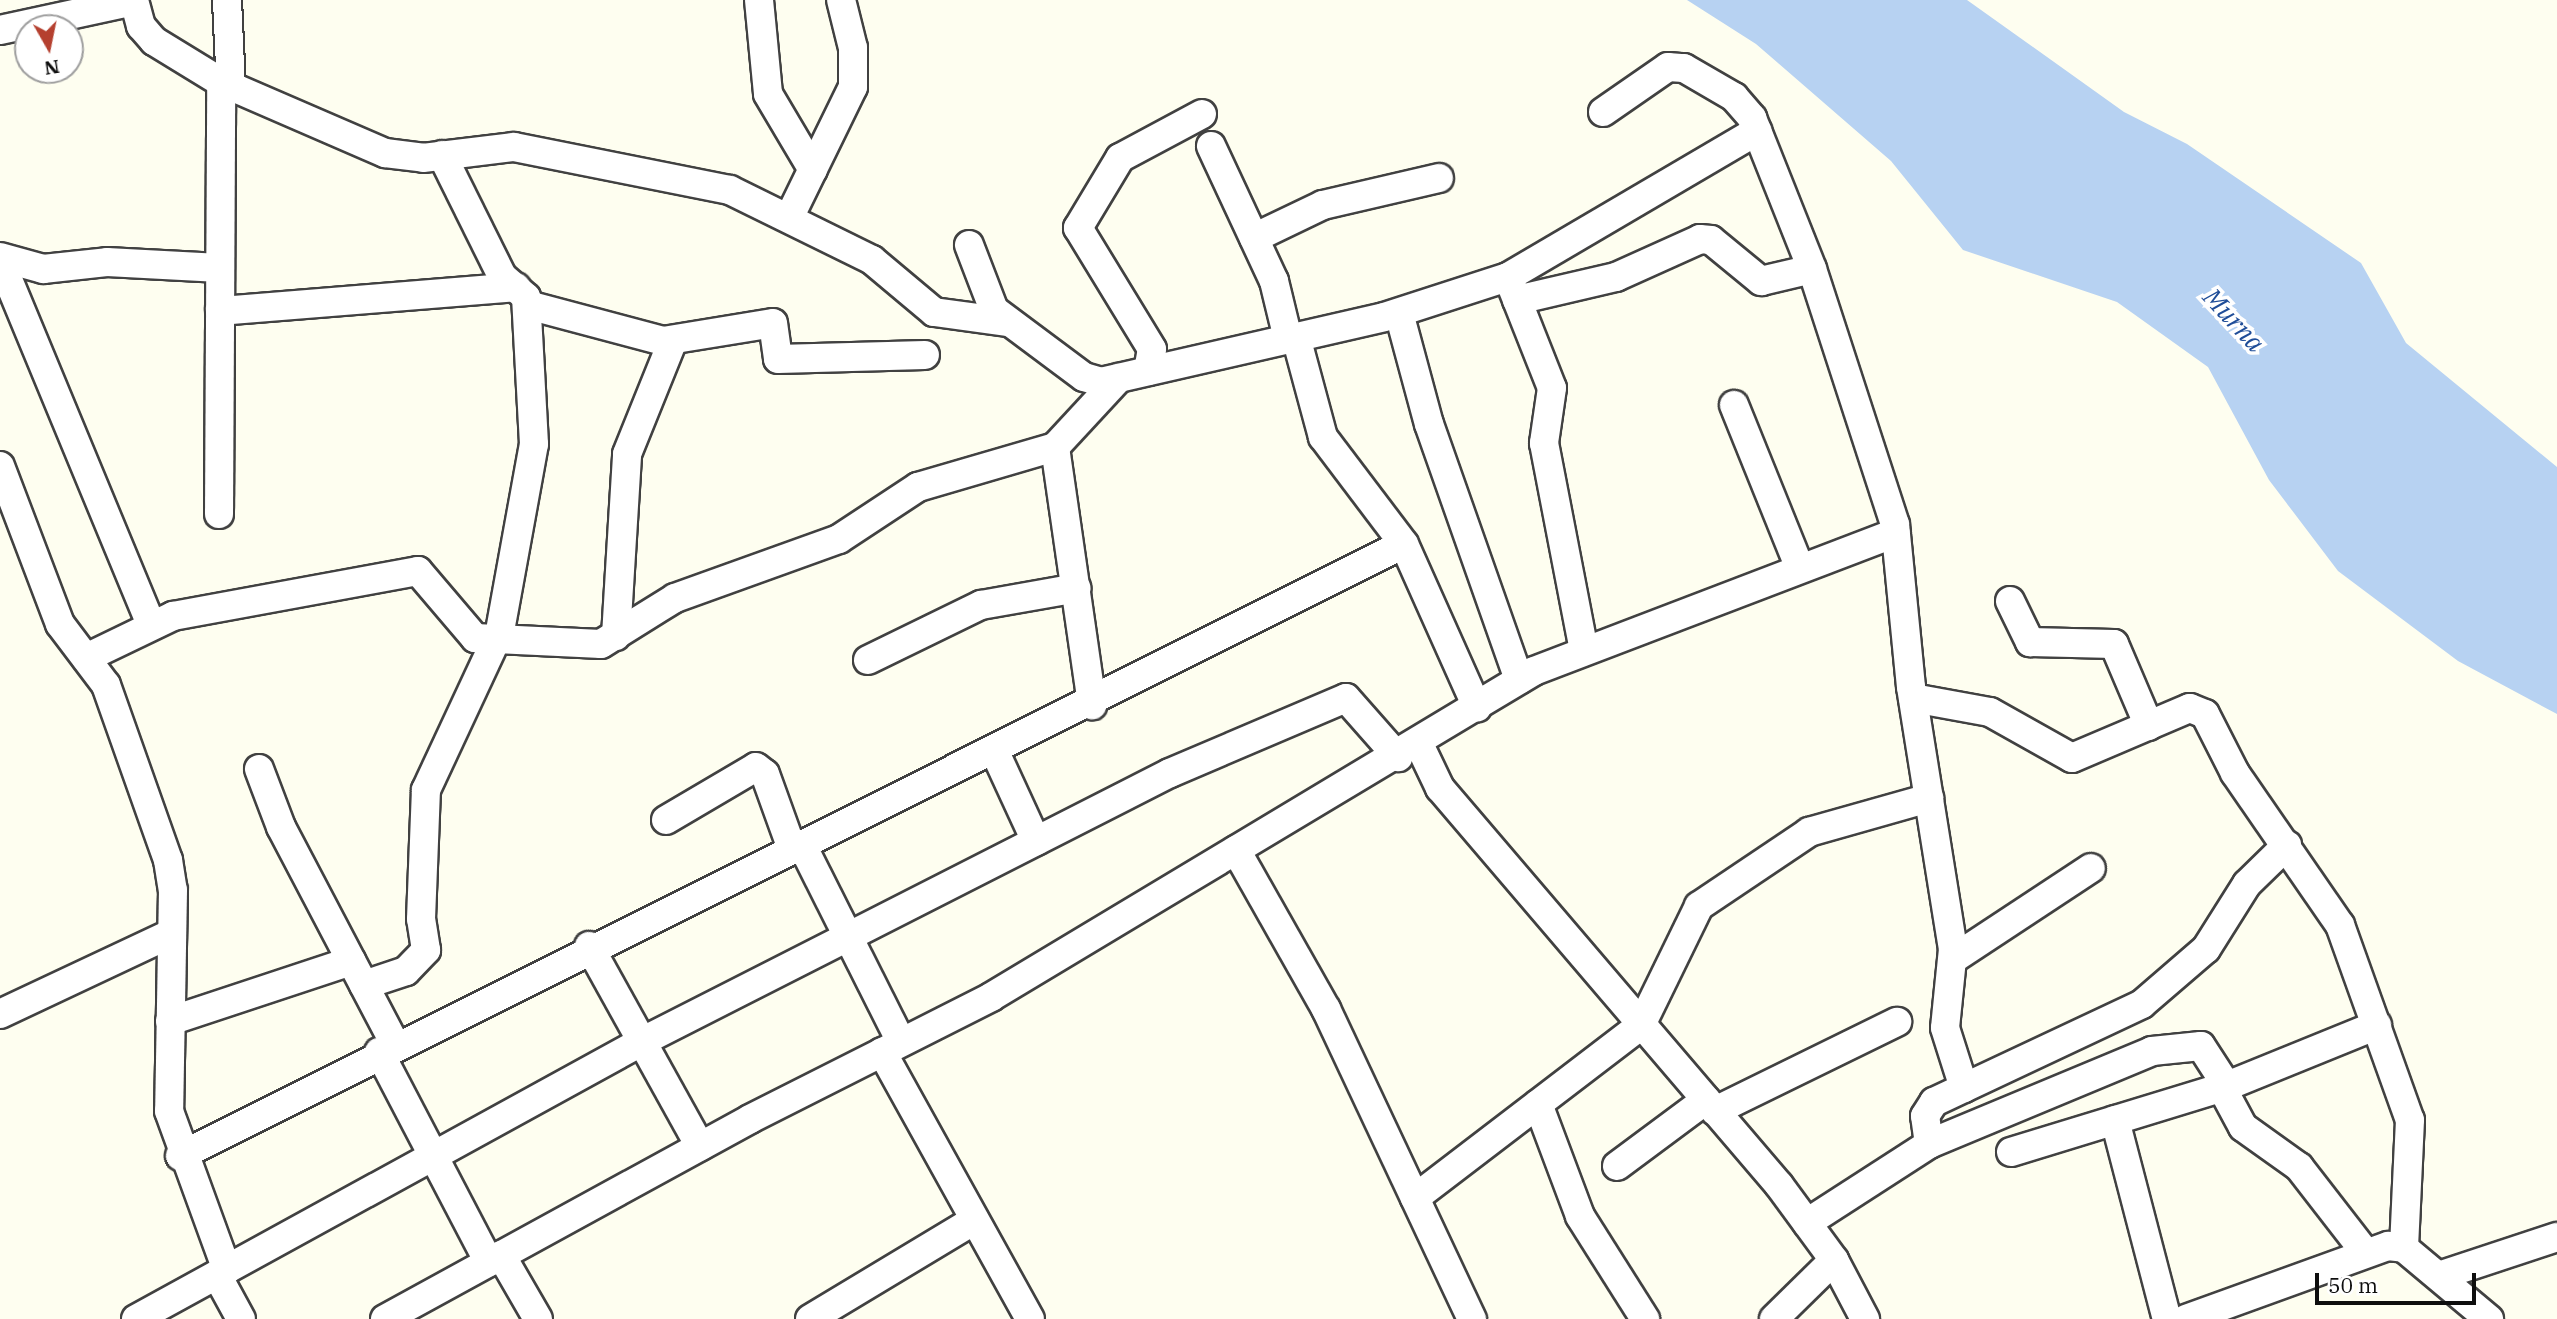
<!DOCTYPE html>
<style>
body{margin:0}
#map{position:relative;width:2557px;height:1319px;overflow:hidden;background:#fefef0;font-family:"IBM Plex Serif",serif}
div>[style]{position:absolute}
.water>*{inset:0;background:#b7d2f2}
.roads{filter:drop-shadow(2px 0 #414141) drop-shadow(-2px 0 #414141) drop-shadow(0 2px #414141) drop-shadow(0 -2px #414141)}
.minor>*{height:28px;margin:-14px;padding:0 14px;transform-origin:14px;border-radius:14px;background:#fff}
span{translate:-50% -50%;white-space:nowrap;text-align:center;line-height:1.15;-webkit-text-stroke:7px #fff;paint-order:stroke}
.water-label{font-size:26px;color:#1f4d98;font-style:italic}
.north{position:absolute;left:14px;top:14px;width:70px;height:70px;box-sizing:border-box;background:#fff;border:2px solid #9f9f9f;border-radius:50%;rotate:171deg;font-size:19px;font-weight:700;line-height:28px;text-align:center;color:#0e0e0e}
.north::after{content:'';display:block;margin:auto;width:24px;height:32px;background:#b5402f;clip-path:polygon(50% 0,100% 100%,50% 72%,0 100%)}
.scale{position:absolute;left:2315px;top:1273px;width:161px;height:32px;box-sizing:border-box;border:4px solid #0e0e0e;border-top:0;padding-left:9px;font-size:21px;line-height:24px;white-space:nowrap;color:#0e0e0e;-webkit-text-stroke:5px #fff;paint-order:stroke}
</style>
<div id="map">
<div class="water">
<i style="clip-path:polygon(1687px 0,1967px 0,2124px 112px,2187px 144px,2361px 263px,2406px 343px,2557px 467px,2557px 714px,2458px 661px,2338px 571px,2269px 480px,2208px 367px,2117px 302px,1963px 250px,1891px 161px,1756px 44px)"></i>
</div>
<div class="roads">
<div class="minor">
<i style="left:134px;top:0;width:27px;rotate:75deg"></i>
<i style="left:141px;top:26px;width:20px;rotate:49deg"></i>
<i style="left:154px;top:41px;width:79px;rotate:31.5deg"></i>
<i style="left:221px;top:82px;width:179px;rotate:23.4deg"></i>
<i style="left:385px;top:153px;width:38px;rotate:7deg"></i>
<i style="left:423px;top:158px;width:92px;rotate:-6.9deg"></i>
<i style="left:514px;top:147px;width:220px;rotate:11.3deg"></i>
<i style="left:730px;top:190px;width:158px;rotate:26.2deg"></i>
<i style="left:872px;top:260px;width:81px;rotate:40deg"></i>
<i style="left:934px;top:312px;width:75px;rotate:7.7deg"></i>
<i style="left:227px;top:0;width:87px;rotate:87.4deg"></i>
<i style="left:759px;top:0;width:94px;rotate:84.5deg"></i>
<i style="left:768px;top:94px;width:88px;rotate:59.4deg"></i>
<i style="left:0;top:30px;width:137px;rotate:-12.2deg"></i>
<i style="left:1603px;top:112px;width:79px;rotate:-34.7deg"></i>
<i style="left:1668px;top:67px;width:16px;rotate:4deg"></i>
<i style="left:1684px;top:68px;width:58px;rotate:30.1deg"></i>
<i style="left:1734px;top:97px;width:28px;rotate:49deg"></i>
<i style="left:1752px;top:118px;width:162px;rotate:68.3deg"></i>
<i style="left:1812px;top:269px;width:268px;rotate:72deg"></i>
<i style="left:1895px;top:524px;width:164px;rotate:84.4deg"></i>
<i style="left:1911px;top:687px;width:265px;rotate:80.9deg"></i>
<i style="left:1953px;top:949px;width:79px;rotate:95.8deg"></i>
<i style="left:1945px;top:1028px;width:63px;rotate:72.4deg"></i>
<i style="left:1211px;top:146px;width:149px;rotate:65deg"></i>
<i style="left:1274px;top:281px;width:60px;rotate:76.4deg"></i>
<i style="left:789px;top:218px;width:146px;rotate:-64deg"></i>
<i style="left:853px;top:87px;width:39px;rotate:-90deg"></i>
<i style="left:853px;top:48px;width:49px;rotate:-104deg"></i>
<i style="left:1254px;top:238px;width:76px;rotate:-25.6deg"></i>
<i style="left:1323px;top:205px;width:119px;rotate:-13.1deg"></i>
<i style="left:969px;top:245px;width:70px;rotate:69deg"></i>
<i style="left:994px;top:310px;width:112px;rotate:36.7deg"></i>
<i style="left:1084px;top:377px;width:18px;rotate:16deg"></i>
<i style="left:1101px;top:382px;width:290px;rotate:-12.9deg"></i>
<i style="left:1384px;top:317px;width:130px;rotate:-17.9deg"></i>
<i style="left:1508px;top:277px;width:289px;rotate:-30.4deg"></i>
<i style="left:0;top:257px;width:45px;rotate:15.6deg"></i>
<i style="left:43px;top:269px;width:64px;rotate:-6.2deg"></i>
<i style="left:107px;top:262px;width:113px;rotate:3deg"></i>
<i style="left:0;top:260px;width:395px;rotate:67.5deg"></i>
<i style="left:1508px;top:277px;width:119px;rotate:68.4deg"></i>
<i style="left:1552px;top:388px;width:56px;rotate:98.3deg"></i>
<i style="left:1544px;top:443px;width:212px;rotate:79.1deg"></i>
<i style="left:1517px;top:300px;width:102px;rotate:-13.1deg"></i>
<i style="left:1616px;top:277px;width:92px;rotate:-24.3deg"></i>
<i style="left:1700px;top:239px;width:11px;rotate:5deg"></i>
<i style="left:1711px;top:240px;width:65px;rotate:39.4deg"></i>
<i style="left:1761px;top:281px;width:52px;rotate:-13.2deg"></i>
<i style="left:528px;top:305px;width:140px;rotate:14.9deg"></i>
<i style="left:663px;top:341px;width:111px;rotate:-9.3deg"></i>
<i style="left:773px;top:323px;width:36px;rotate:82deg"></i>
<i style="left:778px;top:359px;width:147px;rotate:-1.6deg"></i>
<i style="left:220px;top:311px;width:297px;rotate:-4.6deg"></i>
<i style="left:1399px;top:313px;width:115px;rotate:74.9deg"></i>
<i style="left:1429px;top:424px;width:271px;rotate:70.6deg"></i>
<i style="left:1296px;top:337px;width:104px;rotate:74.9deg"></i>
<i style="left:1323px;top:437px;width:134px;rotate:52.9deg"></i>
<i style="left:1404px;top:544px;width:179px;rotate:65.9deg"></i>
<i style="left:1148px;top:371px;width:22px;rotate:-80deg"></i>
<i style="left:1152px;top:349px;width:142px;rotate:-121.4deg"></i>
<i style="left:1078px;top:228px;width:82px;rotate:-59deg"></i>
<i style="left:1120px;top:158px;width:93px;rotate:-28.2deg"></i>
<i style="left:1734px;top:405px;width:176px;rotate:68deg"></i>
<i style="left:1055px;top:447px;width:261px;rotate:81.8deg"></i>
<i style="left:0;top:466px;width:169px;rotate:69.2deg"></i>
<i style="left:60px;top:624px;width:76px;rotate:53deg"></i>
<i style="left:106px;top:685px;width:186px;rotate:70.5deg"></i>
<i style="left:168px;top:860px;width:30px;rotate:81deg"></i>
<i style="left:173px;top:890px;width:221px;rotate:91deg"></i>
<i style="left:169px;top:1111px;width:169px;rotate:70deg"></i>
<i style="left:219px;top:514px;width:432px;rotate:-89.7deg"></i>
<i style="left:2010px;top:601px;width:46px;rotate:64deg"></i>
<i style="left:2030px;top:642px;width:84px;rotate:1.4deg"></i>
<i style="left:2114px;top:644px;width:89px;rotate:66.9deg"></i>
<i style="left:616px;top:636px;width:182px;rotate:-86.5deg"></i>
<i style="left:627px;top:454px;width:123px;rotate:-68deg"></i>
<i style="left:86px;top:658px;width:97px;rotate:-25.8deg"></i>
<i style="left:173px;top:616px;width:249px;rotate:-10.4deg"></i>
<i style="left:418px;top:571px;width:88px;rotate:49.6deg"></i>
<i style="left:475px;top:638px;width:126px;rotate:2.7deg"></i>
<i style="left:601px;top:644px;width:87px;rotate:-31.9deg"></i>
<i style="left:675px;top:598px;width:174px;rotate:-19.8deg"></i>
<i style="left:839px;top:539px;width:95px;rotate:-33.4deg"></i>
<i style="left:918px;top:487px;width:143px;rotate:-16.3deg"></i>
<i style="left:1055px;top:447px;width:94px;rotate:-47.2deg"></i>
<i style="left:868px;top:660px;width:126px;rotate:-26deg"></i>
<i style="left:981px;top:605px;width:97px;rotate:-10deg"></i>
<i style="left:1913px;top:698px;width:78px;rotate:10.3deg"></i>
<i style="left:1990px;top:712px;width:94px;rotate:29.3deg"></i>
<i style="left:2072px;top:758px;width:128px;rotate:-23deg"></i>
<i style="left:2190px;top:708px;width:16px;rotate:22deg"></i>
<i style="left:2205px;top:714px;width:66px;rotate:63deg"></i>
<i style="left:2235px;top:773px;width:185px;rotate:55.4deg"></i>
<i style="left:2340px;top:925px;width:207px;rotate:70.3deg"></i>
<i style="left:2410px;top:1120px;width:128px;rotate:92.7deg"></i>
<i style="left:1419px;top:744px;width:49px;rotate:64.5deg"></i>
<i style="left:1440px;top:788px;width:522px;rotate:49.51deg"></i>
<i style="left:1779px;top:1185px;width:93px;rotate:53.7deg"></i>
<i style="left:1834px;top:1260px;width:67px;rotate:62.3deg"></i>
<i style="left:995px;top:752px;width:98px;rotate:65.3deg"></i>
<i style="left:259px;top:769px;width:62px;rotate:69.2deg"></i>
<i style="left:281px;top:827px;width:245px;rotate:62.3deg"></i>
<i style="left:666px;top:820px;width:104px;rotate:-30.5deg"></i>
<i style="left:756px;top:767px;width:11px;rotate:38deg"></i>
<i style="left:765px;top:774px;width:80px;rotate:70.2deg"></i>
<i style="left:802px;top:845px;width:220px;rotate:63.3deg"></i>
<i style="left:1236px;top:850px;width:183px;rotate:60.5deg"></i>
<i style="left:1326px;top:1009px;width:343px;rotate:64.8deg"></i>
<i style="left:589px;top:946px;width:229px;rotate:61deg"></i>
<i style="left:1953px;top:959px;width:165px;rotate:-33.4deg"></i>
<i style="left:364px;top:985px;width:44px;rotate:-18.4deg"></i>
<i style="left:406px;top:971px;width:29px;rotate:-46deg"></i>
<i style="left:426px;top:950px;width:31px;rotate:-99deg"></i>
<i style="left:421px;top:919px;width:129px;rotate:-87.8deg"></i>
<i style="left:426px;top:790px;width:175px;rotate:-65deg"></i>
<i style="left:500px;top:631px;width:190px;rotate:-79.7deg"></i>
<i style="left:534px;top:444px;width:147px;rotate:-93.1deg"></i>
<i style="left:526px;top:297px;width:32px;rotate:-139deg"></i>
<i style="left:502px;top:276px;width:135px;rotate:-116.4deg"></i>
<i style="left:0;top:1014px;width:190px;rotate:-25.2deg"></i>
<i style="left:170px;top:1021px;width:191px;rotate:-18.3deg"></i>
<i style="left:379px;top:1052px;width:237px;rotate:62.4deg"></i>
<i style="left:882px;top:1052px;width:305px;rotate:61deg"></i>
<i style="left:2222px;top:1088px;width:44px;rotate:61.7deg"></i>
<i style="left:2243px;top:1127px;width:69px;rotate:35.5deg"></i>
<i style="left:2299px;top:1167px;width:108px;rotate:52.2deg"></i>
<i style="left:1538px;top:1104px;width:120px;rotate:69.4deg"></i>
<i style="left:1580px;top:1216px;width:122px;rotate:57.7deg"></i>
<i style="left:1715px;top:1111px;width:203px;rotate:-26.1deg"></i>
<i style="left:2115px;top:1120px;width:206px;rotate:75.4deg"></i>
<i style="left:1929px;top:1144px;width:28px;rotate:-98deg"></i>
<i style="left:1925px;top:1116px;width:17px;rotate:-57deg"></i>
<i style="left:1934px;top:1102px;width:230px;rotate:-25.2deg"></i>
<i style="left:2142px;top:1004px;width:84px;rotate:-40.7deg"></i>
<i style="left:2206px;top:949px;width:77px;rotate:-57.8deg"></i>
<i style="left:2247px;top:884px;width:56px;rotate:-44.3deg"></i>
<i style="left:2011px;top:1152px;width:226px;rotate:-17deg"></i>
<i style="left:2227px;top:1086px;width:162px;rotate:-22.1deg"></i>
<i style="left:180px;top:1156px;width:1368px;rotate:-26.57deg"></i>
<i style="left:1617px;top:1166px;width:111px;rotate:-36.6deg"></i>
<i style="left:1415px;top:1198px;width:285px;rotate:-37.4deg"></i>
<i style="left:1641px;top:1025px;width:132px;rotate:-64deg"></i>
<i style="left:1699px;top:906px;width:133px;rotate:-33.9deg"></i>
<i style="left:1809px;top:832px;width:125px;rotate:-15.8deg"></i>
<i style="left:1807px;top:1223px;width:145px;rotate:-32.9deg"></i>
<i style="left:1929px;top:1144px;width:242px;rotate:-22.6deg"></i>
<i style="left:2152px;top:1051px;width:49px;rotate:-5.8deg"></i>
<i style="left:2201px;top:1046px;width:48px;rotate:57deg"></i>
<i style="left:501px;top:1255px;width:74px;rotate:60deg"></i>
<i style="left:217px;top:1275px;width:50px;rotate:61.4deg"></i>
<i style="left:2442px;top:1275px;width:121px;rotate:-18.3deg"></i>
<i style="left:136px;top:1319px;width:578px;rotate:-28.74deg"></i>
<i style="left:643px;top:1041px;width:591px;rotate:-26.96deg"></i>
<i style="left:1170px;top:773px;width:191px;rotate:-23.1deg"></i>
<i style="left:1346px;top:698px;width:79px;rotate:48.6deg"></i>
<i style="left:385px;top:1319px;width:416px;rotate:-28.7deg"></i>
<i style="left:750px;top:1119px;width:270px;rotate:-26.8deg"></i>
<i style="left:991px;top:997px;width:633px;rotate:-30.98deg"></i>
<i style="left:1534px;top:671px;width:387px;rotate:-20.9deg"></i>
<i style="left:810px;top:1319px;width:192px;rotate:-31deg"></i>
<i style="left:1774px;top:1319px;width:84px;rotate:-44.5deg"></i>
<i style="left:2186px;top:1319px;width:215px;rotate:-19.9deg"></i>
<i style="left:2388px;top:1246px;width:16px;rotate:7deg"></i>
<i style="left:2404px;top:1248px;width:111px;rotate:39.9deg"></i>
</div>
</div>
<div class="water-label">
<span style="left:2234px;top:320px;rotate:47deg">Murna</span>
</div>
<div class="north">N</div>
<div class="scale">50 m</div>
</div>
